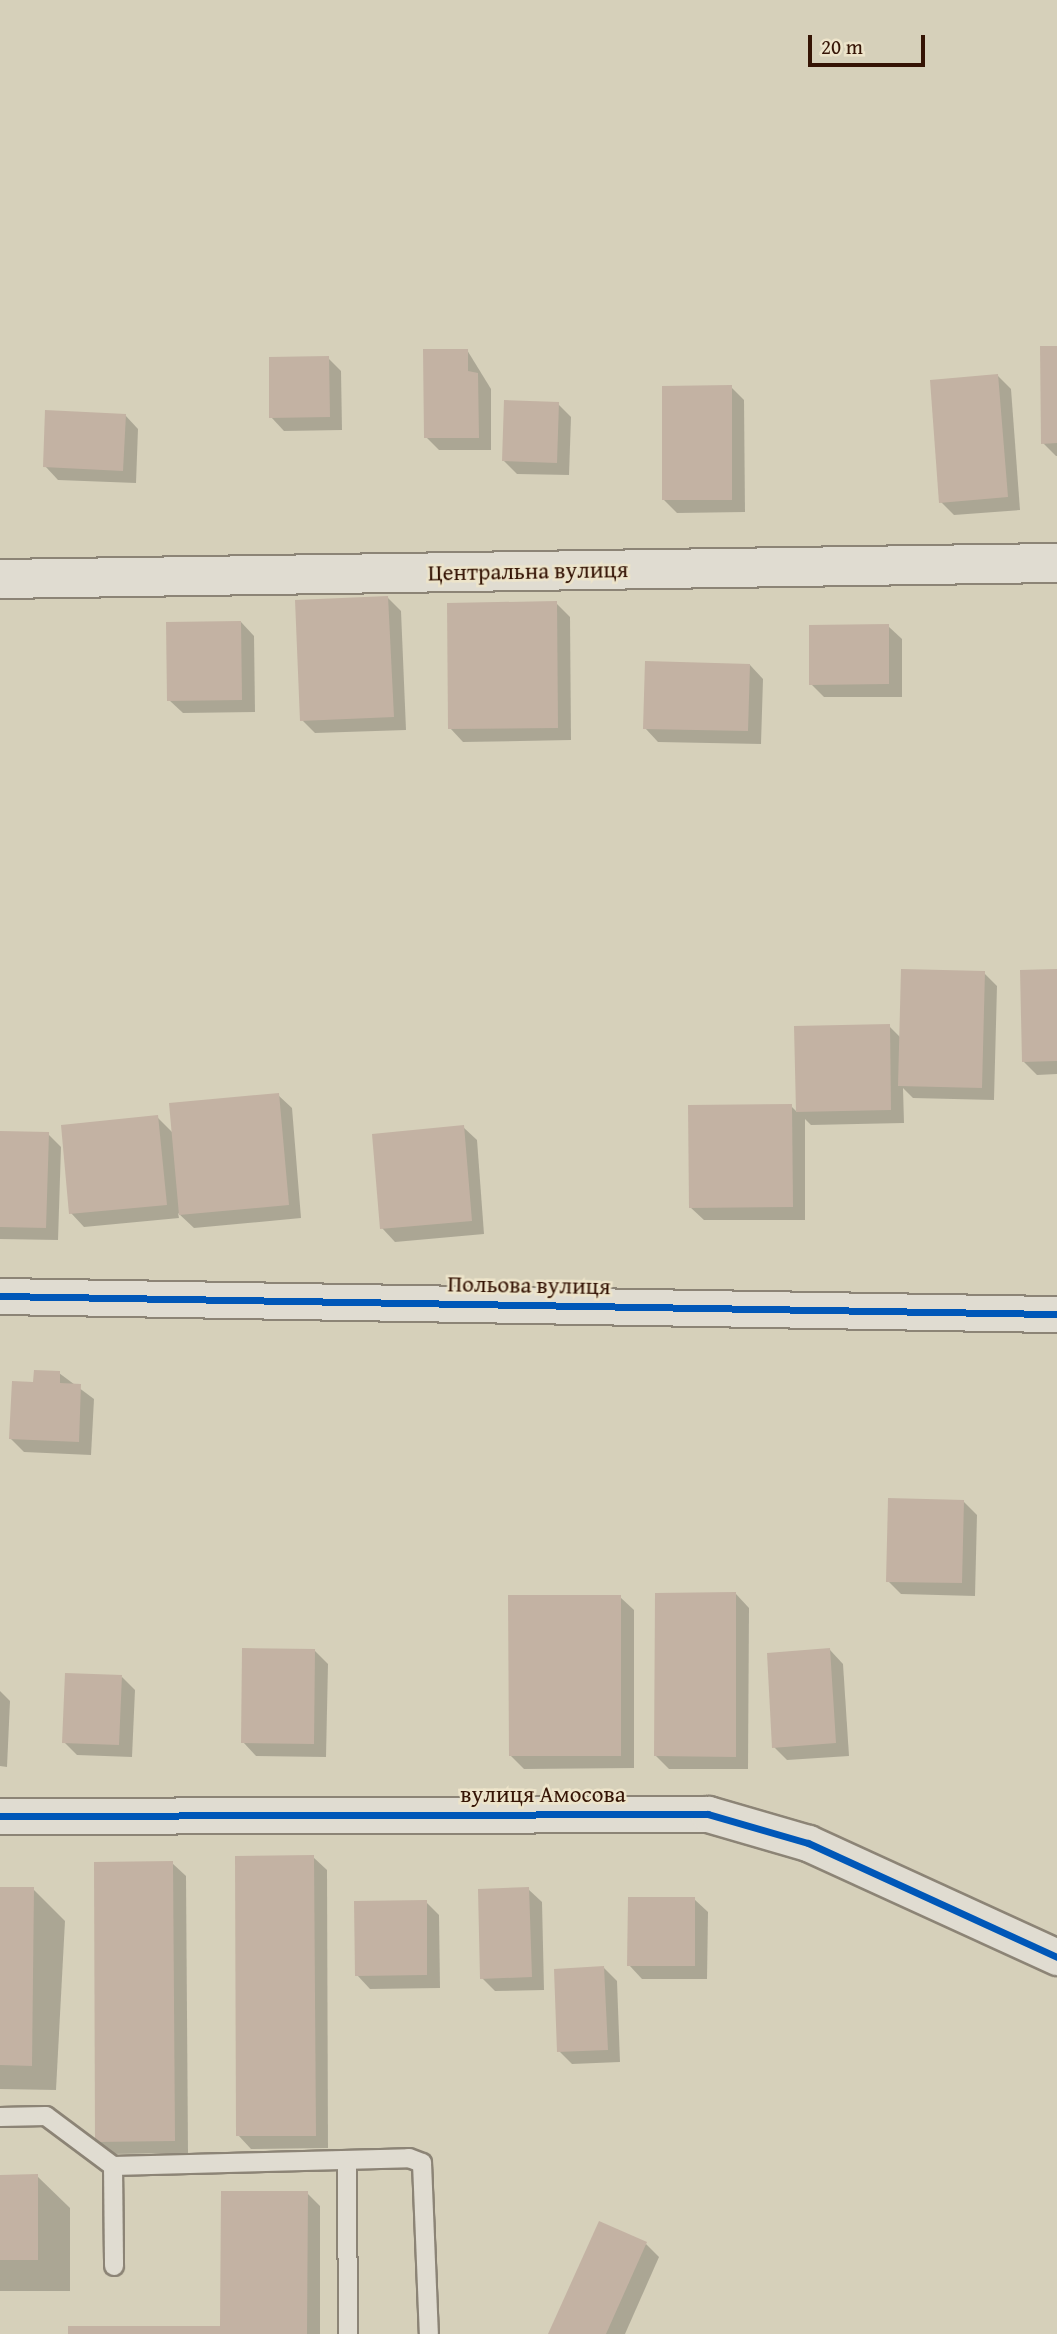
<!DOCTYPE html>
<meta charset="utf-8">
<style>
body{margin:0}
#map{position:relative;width:1057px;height:2334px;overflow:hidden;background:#d6d0ba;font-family:"Gentium Book Plus",serif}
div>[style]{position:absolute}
.shadow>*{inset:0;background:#0003}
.building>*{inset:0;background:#c3b2a3}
.roads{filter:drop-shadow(2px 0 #8c8476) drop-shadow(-2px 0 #8c8476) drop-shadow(0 2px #8c8476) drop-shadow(0 -2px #8c8476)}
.lane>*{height:18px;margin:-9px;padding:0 9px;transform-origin:9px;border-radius:9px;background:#e0dcd1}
.street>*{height:35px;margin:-17.5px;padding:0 17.5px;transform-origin:17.5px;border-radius:17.5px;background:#e0dcd1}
.secondary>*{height:38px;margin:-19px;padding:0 19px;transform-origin:19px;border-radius:19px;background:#e0dcd1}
.cycleway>*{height:7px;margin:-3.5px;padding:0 3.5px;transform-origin:3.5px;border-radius:3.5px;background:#0057b8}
span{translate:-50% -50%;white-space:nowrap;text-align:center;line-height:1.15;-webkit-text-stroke:5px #ede4ca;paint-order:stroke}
.street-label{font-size:23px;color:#351405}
.scale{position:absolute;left:808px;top:35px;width:117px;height:32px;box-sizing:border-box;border:4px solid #351405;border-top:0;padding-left:9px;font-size:21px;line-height:24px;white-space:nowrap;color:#351405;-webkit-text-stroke:5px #ede4ca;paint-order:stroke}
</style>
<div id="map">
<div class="shadow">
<i style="clip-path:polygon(1057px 347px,1057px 456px,1056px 456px,1043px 443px)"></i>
<i style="clip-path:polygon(467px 350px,491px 389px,491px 450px,439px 450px,426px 437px)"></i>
<i style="clip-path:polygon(328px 358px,341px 371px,342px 430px,284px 431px,271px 417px)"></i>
<i style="clip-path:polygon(998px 376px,1011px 389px,1020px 510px,954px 515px,941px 502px)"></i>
<i style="clip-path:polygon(731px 387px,744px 400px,745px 512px,677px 513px,664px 500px)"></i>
<i style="clip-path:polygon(558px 404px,571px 417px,569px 475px,517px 474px,503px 460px)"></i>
<i style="clip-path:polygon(125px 415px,138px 429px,136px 483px,58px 480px,45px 466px)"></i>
<i style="clip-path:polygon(388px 598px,401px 611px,406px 730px,315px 733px,302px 720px)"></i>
<i style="clip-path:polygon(556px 603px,570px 617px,571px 740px,463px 742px,450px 728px)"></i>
<i style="clip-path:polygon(241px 622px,254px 636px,255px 712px,183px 713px,169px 700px)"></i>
<i style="clip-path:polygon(888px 626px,902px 639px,902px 697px,824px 697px,811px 684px)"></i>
<i style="clip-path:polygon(750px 665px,763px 679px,761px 744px,658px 742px,645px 728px)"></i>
<i style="clip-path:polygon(1057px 971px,1057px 1074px,1037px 1075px,1023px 1061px)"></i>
<i style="clip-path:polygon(984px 973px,997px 986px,994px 1100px,913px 1098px,903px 1088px,904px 1123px,811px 1125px,805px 1119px,805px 1220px,704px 1220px,690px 1207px,791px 1106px,797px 1112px,796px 1028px,889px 1026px,901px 1038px)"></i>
<i style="clip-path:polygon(278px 1095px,292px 1108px,301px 1218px,194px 1228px,178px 1213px,179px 1218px,84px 1227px,71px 1213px,157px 1117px,173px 1133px)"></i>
<i style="clip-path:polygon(463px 1127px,477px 1140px,484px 1234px,395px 1242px,382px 1228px)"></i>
<i style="clip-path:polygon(0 1133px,48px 1134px,61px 1147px,58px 1240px,0 1239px)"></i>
<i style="clip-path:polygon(59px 1373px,94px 1399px,91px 1455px,24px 1452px,11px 1439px,35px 1384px)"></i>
<i style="clip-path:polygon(963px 1501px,977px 1515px,975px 1596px,901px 1594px,888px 1581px)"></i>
<i style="clip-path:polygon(736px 1594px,749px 1608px,748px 1769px,669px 1769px,656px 1756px)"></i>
<i style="clip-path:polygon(620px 1597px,634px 1610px,634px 1768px,524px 1769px,510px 1755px)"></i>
<i style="clip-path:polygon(314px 1650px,328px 1664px,326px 1757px,256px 1756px,243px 1742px)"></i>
<i style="clip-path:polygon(830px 1650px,843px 1664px,849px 1756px,787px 1760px,774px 1747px)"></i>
<i style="clip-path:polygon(122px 1677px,135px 1690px,132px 1757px,77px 1755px,64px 1742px)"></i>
<i style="clip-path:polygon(0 1691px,10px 1701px,7px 1767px,0 1766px)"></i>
<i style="clip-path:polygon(313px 1857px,327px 1870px,328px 2148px,251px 2149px,238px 2135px)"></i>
<i style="clip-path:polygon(172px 1863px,186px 1876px,188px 2153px,110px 2154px,97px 2141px)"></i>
<i style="clip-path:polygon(0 1889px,33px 1889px,65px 1921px,56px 2090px,0 2089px)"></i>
<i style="clip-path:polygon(528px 1889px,542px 1902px,544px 1990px,495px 1991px,482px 1978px)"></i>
<i style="clip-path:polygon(694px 1899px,708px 1912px,707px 1979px,642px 1979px,629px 1965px)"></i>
<i style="clip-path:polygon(426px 1902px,439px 1915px,440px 1988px,370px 1989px,357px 1975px)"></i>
<i style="clip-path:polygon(604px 1968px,617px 1981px,620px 2062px,572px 2064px,559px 2051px)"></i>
<i style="clip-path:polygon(0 2176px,37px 2176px,70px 2208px,70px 2291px,0 2291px)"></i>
<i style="clip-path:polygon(307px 2193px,320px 2206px,320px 2334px,69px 2334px,222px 2328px)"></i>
<i style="clip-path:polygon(646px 2244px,659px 2257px,625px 2334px,550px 2334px)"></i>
</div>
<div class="building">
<i style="clip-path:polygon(1040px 346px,1057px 346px,1057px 443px,1041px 444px)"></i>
<i style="clip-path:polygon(423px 349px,468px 349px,468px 371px,478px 373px,479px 438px,424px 438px)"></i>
<i style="clip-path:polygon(329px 356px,330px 417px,269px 418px,269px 357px)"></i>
<i style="clip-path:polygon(998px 374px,1008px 497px,939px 503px,930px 380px)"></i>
<i style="clip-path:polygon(732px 385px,732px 500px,662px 500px,662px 386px)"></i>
<i style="clip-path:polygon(504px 400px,559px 402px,557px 463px,502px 461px)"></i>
<i style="clip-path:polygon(45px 410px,126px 414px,123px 471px,43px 467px)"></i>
<i style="clip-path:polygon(388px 596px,394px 717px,300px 721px,295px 600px)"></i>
<i style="clip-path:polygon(557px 601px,558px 728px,448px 729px,447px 603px)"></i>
<i style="clip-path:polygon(241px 621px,242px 700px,167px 701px,166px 622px)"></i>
<i style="clip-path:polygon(889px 624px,889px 684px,809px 685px,809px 625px)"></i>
<i style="clip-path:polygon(645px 661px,750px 664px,748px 731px,643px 729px)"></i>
<i style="clip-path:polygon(901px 969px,985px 971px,982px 1088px,898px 1086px)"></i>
<i style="clip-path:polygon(1057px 969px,1057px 1061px,1022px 1062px,1020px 970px)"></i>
<i style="clip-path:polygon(890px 1024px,891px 1110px,796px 1112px,794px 1026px)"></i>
<i style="clip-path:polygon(279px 1093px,289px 1205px,179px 1215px,169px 1103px)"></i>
<i style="clip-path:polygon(792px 1104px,793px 1207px,689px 1208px,688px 1105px)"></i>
<i style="clip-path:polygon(158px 1115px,167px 1205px,69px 1214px,61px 1125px)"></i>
<i style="clip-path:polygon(464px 1125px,472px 1221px,380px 1229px,372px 1134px)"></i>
<i style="clip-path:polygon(0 1131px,49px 1132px,46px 1228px,0 1227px)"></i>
<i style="clip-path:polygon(34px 1370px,60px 1371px,60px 1383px,81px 1384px,79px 1442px,9px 1439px,12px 1381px,33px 1382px)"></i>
<i style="clip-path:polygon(888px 1498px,964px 1500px,962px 1583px,886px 1582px)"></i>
<i style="clip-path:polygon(736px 1592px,736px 1757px,654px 1756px,655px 1593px)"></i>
<i style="clip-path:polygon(508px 1595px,621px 1595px,621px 1756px,509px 1756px)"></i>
<i style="clip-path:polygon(242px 1648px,315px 1649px,314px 1744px,241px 1743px)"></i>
<i style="clip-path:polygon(830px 1648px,836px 1743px,772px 1748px,767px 1653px)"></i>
<i style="clip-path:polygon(65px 1673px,122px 1675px,119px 1745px,62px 1743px)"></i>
<i style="clip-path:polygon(314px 1855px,316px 2136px,236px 2136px,235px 1856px)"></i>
<i style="clip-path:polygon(173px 1861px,175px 2141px,95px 2142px,94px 1862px)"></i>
<i style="clip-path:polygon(0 1887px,34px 1887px,32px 2066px,0 2065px)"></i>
<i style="clip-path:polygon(529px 1887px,532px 1977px,480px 1979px,478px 1889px)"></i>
<i style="clip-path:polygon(628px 1897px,695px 1897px,695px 1966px,627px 1966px)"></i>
<i style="clip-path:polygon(427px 1900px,427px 1975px,355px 1976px,354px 1901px)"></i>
<i style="clip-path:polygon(604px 1966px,608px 2050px,557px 2052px,554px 1969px)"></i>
<i style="clip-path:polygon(38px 2174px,38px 2260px,0 2260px,0 2175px)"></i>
<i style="clip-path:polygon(221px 2191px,308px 2191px,307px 2334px,68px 2334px,68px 2326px,220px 2326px)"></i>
<i style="clip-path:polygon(599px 2221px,647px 2242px,606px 2334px,548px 2334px)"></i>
</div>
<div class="roads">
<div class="lane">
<i style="left:0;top:2117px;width:46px;rotate:-1.2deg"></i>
<i style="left:46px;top:2116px;width:84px;rotate:36.7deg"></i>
<i style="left:113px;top:2166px;width:296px;rotate:-1.5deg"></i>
<i style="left:409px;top:2158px;width:14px;rotate:21deg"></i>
<i style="left:422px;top:2163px;width:171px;rotate:87.7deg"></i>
<i style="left:347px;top:2160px;width:174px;rotate:89.7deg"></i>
<i style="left:113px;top:2166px;width:100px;rotate:89.4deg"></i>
</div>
<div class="street">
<i style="left:0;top:1296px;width:1057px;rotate:0.98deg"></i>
<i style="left:0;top:1816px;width:708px;rotate:-0.16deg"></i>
<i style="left:708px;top:1814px;width:104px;rotate:16.2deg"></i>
<i style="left:808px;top:1843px;width:274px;rotate:24.6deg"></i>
</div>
<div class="secondary">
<i style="left:0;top:579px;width:1057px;rotate:-0.87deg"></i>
</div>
</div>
<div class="cycleway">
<i style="left:0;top:1296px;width:1057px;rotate:0.98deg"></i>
<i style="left:0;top:1816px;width:708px;rotate:-0.16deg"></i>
<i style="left:708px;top:1814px;width:104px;rotate:16.2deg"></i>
<i style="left:808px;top:1843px;width:274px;rotate:24.6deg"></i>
</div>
<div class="street-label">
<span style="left:528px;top:571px;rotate:-1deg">Центральна вулиця</span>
<span style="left:529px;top:1285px;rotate:1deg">Польова вулиця</span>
<span style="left:543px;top:1794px">вулиця Амосова</span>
</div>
<div class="scale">20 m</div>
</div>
